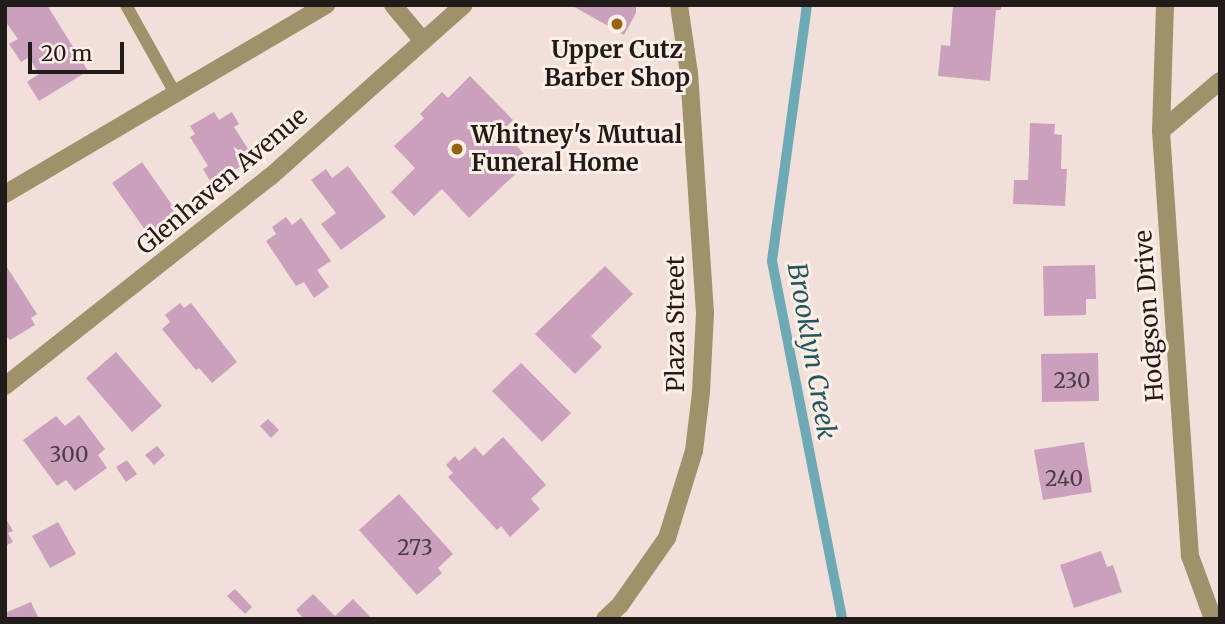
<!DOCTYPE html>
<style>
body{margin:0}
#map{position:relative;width:1225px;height:624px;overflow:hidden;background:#f0e0d9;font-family:Merriweather,serif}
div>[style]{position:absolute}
.stream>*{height:10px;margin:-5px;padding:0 5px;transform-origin:5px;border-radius:5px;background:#6eaab6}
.building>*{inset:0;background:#cba0bd}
.service>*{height:12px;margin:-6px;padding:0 6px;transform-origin:6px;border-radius:6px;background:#9e926b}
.minor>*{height:18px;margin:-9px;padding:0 9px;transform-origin:9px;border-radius:9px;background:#9e926b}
.tertiary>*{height:18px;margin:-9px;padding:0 9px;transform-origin:9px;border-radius:9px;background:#9e926b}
.dots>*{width:19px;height:19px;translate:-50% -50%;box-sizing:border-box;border:4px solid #feeee6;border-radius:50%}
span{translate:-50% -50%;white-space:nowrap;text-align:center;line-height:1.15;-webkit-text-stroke:6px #feeee6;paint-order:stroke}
.number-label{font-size:21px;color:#4c3d42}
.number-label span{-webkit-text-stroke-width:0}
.poi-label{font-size:24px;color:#211c19;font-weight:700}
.left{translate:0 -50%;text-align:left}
.street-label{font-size:24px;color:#211c19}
.water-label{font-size:26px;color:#235760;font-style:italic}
.frame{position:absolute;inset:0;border:7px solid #211c19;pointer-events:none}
.scale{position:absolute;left:28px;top:42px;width:96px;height:32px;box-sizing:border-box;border:4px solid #211c19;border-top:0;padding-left:9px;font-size:21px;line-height:24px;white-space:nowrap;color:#211c19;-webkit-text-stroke:5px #feeee6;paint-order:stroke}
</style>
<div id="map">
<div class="stream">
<i style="left:807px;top:5px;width:258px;rotate:97.8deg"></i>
<i style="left:772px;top:261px;width:365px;rotate:78.9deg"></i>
</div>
<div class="building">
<i style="clip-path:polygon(5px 5px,47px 5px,88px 71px,39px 101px,27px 82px,39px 74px,29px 57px,21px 62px,9px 44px,18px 39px,5px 21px)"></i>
<i style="clip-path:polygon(571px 5px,636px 5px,636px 13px,624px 35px)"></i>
<i style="clip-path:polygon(953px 5px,1001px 5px,1001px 10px,996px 10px,990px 81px,938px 76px,941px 45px,950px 46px)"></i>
<i style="clip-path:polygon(470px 76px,513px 120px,502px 131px,530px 160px,469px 218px,442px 189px,414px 216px,391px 192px,415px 168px,394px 146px,424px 118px,420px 114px,442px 92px,448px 98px)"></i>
<i style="clip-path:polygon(214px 112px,219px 120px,232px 112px,239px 124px,234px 127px,254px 158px,212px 184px,203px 169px,208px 166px,190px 137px,195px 134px,190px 126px)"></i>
<i style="clip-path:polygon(1030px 123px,1055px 124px,1054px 134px,1062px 135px,1061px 169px,1067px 169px,1065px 206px,1013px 204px,1014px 180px,1028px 180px)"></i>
<i style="clip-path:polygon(142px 162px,184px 222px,163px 237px,159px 231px,150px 237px,112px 183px)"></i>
<i style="clip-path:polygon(348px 166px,386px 217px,341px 250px,321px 224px,336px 213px,311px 180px,326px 169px,332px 178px)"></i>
<i style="clip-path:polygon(286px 217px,292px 225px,301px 218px,331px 261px,317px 270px,329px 287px,314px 298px,304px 282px,296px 286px,266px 241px,276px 234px,272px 227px)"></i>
<i style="clip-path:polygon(5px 264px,37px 314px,31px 318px,35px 325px,10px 340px,5px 336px)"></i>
<i style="clip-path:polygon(1095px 265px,1096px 299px,1086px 299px,1086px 315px,1044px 316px,1043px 266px)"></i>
<i style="clip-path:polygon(605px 266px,633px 294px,591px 336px,602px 347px,575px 374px,535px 334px)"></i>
<i style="clip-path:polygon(180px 303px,184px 308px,191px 303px,237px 362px,212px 383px,199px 368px,196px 370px,162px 329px,170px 322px,165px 315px)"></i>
<i style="clip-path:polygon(116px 352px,162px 406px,132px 432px,86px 378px)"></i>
<i style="clip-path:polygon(1098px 353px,1099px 401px,1042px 402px,1041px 354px)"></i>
<i style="clip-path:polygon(521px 363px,571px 413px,542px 442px,492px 391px)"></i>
<i style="clip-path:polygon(79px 415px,105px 449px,98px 455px,107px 468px,75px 491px,66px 480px,57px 486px,23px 440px,56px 416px,65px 426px)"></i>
<i style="clip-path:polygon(268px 419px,279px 430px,271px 438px,260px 426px)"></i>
<i style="clip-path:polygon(503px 437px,546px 485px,531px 499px,540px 509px,510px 537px,501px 526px,497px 530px,448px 477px,453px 473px,446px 465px,455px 456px,459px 461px,475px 447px,483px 456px)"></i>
<i style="clip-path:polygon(1084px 442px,1092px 492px,1043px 500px,1034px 450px)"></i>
<i style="clip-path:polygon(157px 446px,165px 455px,154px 465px,145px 455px)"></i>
<i style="clip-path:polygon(127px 460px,137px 474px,126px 482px,116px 467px)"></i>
<i style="clip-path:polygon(399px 494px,453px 554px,438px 568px,442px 573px,417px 595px,359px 530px)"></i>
<i style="clip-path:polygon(5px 517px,13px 531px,8px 533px,13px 542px,5px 546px)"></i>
<i style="clip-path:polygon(58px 522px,76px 554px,50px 568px,32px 536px)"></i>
<i style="clip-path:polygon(1101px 551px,1107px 567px,1113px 565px,1122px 592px,1074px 608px,1060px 565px)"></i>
<i style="clip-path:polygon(235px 589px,252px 607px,245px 614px,227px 596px)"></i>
<i style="clip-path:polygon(313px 594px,335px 616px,353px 599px,372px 619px,304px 619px,296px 610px)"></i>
<i style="clip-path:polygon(31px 602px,39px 619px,5px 619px,5px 613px)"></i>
</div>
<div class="service">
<i style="left:126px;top:5px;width:101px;rotate:60.9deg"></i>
</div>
<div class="minor">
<i style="left:393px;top:5px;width:47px;rotate:50.2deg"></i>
<i style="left:1165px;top:5px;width:126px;rotate:91.8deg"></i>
<i style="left:1161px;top:131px;width:426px;rotate:86.1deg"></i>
<i style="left:1190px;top:556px;width:67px;rotate:69.9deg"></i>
<i style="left:1161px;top:131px;width:77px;rotate:-40.3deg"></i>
<i style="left:5px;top:386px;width:337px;rotate:-38.3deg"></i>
<i style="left:270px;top:177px;width:259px;rotate:-41.6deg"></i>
<i style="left:605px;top:619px;width:21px;rotate:-43deg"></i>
<i style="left:620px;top:605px;width:82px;rotate:-55deg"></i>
<i style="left:667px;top:538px;width:91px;rotate:-72.8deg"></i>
<i style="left:694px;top:451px;width:59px;rotate:-83.2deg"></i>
<i style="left:701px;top:392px;width:79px;rotate:-87.1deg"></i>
<i style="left:705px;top:313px;width:241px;rotate:-93.8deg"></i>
<i style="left:689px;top:73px;width:69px;rotate:-98.4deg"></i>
</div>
<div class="tertiary">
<i style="left:5px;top:194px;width:373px;rotate:-30.5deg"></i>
</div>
<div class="dots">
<i style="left:617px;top:24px;background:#946413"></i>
<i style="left:457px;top:149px;background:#946413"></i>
</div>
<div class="number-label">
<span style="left:1072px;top:381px">230</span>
<span style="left:69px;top:455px">300</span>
<span style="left:1064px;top:479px">240</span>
<span style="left:415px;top:548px">273</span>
</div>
<div class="poi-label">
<span style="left:617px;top:64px">Upper Cutz<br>Barber Shop</span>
<span class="left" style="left:471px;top:149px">Whitney's Mutual<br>Funeral Home</span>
</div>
<div class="street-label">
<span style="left:222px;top:181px;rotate:-40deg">Glenhaven Avenue</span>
<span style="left:1149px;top:316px;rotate:-94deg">Hodgson Drive</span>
<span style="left:676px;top:324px;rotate:-90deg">Plaza Street</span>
</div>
<div class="water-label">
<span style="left:812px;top:351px;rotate:80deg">Brooklyn Creek</span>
</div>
<div class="frame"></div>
<div class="scale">20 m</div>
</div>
